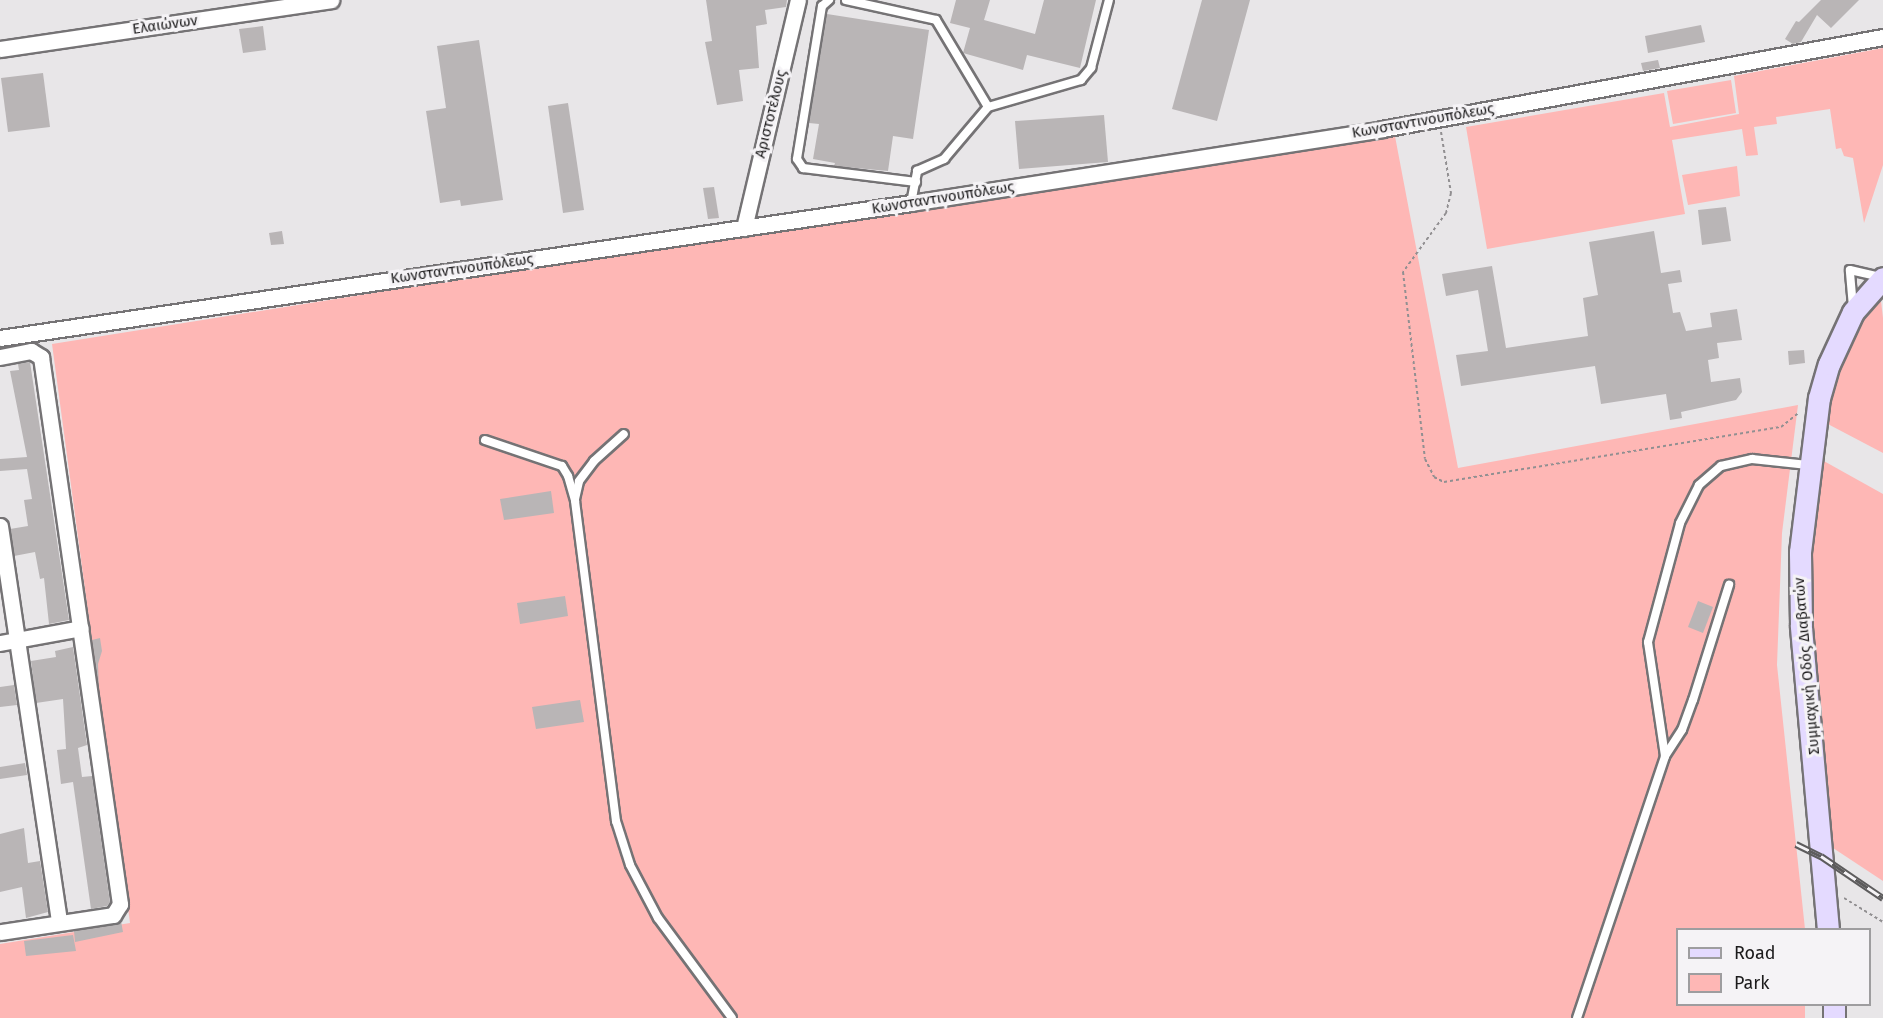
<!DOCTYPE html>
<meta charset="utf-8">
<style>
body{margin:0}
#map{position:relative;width:1883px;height:1018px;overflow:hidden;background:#e8e6e8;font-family:"Fira Sans",sans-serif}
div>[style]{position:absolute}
.green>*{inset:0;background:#feb7b5}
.building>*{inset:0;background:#b9b5b6}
.path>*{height:2px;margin-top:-1px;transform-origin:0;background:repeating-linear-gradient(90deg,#918f91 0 3px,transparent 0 6px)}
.roads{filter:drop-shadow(2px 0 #757375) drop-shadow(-2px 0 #757375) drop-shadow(0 2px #757375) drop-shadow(0 -2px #757375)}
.lane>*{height:8px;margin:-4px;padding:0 4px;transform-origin:4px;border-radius:4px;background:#fff}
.street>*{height:15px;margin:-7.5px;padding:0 7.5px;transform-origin:7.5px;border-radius:7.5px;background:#fff}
.secondary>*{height:21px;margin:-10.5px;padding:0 10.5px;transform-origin:10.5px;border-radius:10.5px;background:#e4daff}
.rail>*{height:7px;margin-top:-3.5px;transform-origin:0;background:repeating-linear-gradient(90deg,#f5f3f6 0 14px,#5d5c5d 0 28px);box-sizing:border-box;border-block:2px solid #5d5c5d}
span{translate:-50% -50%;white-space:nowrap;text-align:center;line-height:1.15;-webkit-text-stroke:6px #f5f3f6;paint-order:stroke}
.street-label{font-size:15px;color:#1c1b1c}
.legend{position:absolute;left:1676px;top:928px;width:195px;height:78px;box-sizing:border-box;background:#f5f3f6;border:2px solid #9e9d9f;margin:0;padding:8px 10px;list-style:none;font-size:18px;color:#1c1b1c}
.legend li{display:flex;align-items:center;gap:12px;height:30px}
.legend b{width:30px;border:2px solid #9e9d9f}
</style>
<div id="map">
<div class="green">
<i style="clip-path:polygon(1883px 48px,1883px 165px,1864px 223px,1853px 158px,1844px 156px,1841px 148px,1836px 149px,1830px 109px,1776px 117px,1777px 124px,1754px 127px,1758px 155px,1746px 156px,1742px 129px,1672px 140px,1685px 214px,1487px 249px,1466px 127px,1664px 93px,1670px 127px,1739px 114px,1734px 76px)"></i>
<i style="clip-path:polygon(1731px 80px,1736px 113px,1673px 124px,1667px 91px)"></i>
<i style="clip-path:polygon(1394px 131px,1458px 468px,1798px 405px,1782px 533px,1777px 665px,1805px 929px,1678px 930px,1678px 1004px,1805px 1005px,1805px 1018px,0 1018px,0 944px,130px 923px,52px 344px)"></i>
<i style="clip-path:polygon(1737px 166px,1740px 196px,1688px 205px,1682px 175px)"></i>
<i style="clip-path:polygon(1881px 301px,1883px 318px,1883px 453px,1824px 422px,1829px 386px,1842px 352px,1862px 318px)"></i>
<i style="clip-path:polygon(1822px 460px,1883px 494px,1883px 881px,1830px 846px,1806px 612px)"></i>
</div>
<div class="building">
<i style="clip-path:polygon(706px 0,787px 0,786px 7px,765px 10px,767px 24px,756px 26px,759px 68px,739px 70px,743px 101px,717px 105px,705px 42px,712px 41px)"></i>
<i style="clip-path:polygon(956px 0,990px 0,984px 20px,1035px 34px,1044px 0,1096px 0,1080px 68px,1027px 55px,1023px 70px,963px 53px,970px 28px,950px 23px)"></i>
<i style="clip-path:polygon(1202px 0,1250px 0,1217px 121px,1172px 109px)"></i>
<i style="clip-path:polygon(1859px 0,1831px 28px,1817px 15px,1801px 42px,1793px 44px,1785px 39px,1796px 21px,1799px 22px,1821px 0)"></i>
<i style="clip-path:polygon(827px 14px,929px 30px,913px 139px,893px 136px,888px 171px,834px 166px,835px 163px,813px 159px,819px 124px,809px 123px)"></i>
<i style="clip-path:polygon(1701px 25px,1705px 42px,1648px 53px,1645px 36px)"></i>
<i style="clip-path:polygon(263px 26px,266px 50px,243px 53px,239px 29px)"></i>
<i style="clip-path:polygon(479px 40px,503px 200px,461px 206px,460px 200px,440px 203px,426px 111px,446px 108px,437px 46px)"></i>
<i style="clip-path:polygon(1658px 60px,1660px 68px,1643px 71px,1641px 63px)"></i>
<i style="clip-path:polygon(43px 73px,50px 127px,8px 132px,1px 78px)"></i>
<i style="clip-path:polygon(568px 103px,584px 210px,563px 213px,548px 106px)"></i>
<i style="clip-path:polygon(1104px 115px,1108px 162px,1019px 169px,1015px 121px)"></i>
<i style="clip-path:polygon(714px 187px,719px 218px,708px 219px,703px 188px)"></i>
<i style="clip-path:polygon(1726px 207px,1731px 241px,1702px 245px,1698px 210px)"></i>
<i style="clip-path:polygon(282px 231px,284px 244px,271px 245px,269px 233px)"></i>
<i style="clip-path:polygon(1654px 231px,1661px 273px,1680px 270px,1682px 282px,1668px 284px,1673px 313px,1680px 312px,1686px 331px,1712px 327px,1710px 313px,1737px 309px,1742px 340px,1717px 343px,1719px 358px,1708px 360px,1711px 382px,1740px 378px,1742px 392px,1736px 400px,1681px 412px,1682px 418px,1670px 420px,1666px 394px,1601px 404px,1595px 366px,1461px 386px,1456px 355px,1488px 351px,1478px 290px,1446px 296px,1442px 274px,1492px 266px,1506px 348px,1588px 336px,1583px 298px,1598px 295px,1589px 242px)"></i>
<i style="clip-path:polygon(1804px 350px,1805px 363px,1789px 365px,1788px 351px)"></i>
<i style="clip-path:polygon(30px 362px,69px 620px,49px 624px,44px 578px,40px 579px,35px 552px,14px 556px,10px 529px,28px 526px,24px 500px,32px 499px,27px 469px,0 471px,0 459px,27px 457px,10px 371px,19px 370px,18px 364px)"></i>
<i style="clip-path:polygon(551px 491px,554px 513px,504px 520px,500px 499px)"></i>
<i style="clip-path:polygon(565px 596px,568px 616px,520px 624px,517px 603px)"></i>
<i style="clip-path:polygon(1698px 601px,1713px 607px,1703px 633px,1688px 627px)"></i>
<i style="clip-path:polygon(100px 638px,102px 651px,98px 664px,99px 689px,92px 640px)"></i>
<i style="clip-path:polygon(73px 647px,87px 745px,78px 748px,82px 777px,92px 776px,110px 902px,107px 906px,91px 909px,73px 782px,61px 784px,57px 750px,66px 749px,63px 699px,36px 703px,31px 661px,56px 657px,55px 651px)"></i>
<i style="clip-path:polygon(14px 685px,17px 705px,0 707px,0 687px)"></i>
<i style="clip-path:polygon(580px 700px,584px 722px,536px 729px,532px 707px)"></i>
<i style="clip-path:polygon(25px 763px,27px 775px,0 779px,0 767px)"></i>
<i style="clip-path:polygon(24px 828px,28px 863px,40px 861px,48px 912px,26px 918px,22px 887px,0 892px,0 834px)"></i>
<i style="clip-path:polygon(121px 921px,123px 932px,75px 942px,74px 931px)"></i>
<i style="clip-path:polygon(73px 935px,76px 951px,26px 956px,24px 941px)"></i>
</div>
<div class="path">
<i style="left:1441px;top:132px;width:62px;rotate:80.7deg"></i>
<i style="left:1451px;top:193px;width:21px;rotate:104deg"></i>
<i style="left:1446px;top:213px;width:73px;rotate:126.1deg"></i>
<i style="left:1403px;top:272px;width:188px;rotate:83.3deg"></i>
<i style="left:1425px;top:459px;width:20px;rotate:63deg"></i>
<i style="left:1434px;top:477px;width:11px;rotate:27deg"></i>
<i style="left:1444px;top:482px;width:341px;rotate:-9.3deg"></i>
<i style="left:1781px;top:427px;width:22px;rotate:-39deg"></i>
<i style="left:1844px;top:898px;width:46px;rotate:31.6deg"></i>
</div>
<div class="roads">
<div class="lane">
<i style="left:829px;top:0;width:9px;rotate:139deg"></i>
<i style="left:822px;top:6px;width:155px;rotate:99.3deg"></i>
<i style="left:797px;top:159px;width:11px;rotate:56deg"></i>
<i style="left:803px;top:168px;width:114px;rotate:7.1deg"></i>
<i style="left:846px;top:0;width:92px;rotate:12.5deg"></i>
<i style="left:936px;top:20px;width:101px;rotate:59.1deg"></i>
<i style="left:911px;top:203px;width:33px;rotate:-79deg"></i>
<i style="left:917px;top:171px;width:30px;rotate:-24deg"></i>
<i style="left:944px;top:159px;width:68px;rotate:-49.8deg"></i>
<i style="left:988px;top:107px;width:97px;rotate:-16.2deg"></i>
<i style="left:1081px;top:80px;width:16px;rotate:-50deg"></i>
<i style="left:1091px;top:68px;width:70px;rotate:-75.2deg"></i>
<i style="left:1853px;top:307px;width:37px;rotate:-95deg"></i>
<i style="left:1850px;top:270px;width:32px;rotate:13deg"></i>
<i style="left:485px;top:440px;width:81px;rotate:18.7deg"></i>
<i style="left:562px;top:466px;width:12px;rotate:59deg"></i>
<i style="left:568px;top:476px;width:26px;rotate:74deg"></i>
<i style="left:575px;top:501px;width:323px;rotate:82.7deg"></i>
<i style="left:616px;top:821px;width:46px;rotate:72.3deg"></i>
<i style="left:630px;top:865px;width:60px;rotate:62.2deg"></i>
<i style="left:658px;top:918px;width:124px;rotate:53.5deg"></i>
<i style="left:575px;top:499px;width:18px;rotate:-77deg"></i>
<i style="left:579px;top:481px;width:25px;rotate:-53deg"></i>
<i style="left:594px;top:461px;width:40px;rotate:-42deg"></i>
<i style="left:1665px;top:756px;width:31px;rotate:-57deg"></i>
<i style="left:1682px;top:730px;width:32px;rotate:-70deg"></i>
<i style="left:1693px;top:700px;width:121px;rotate:-72.6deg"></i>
<i style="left:1577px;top:1018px;width:276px;rotate:-71.4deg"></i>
<i style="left:1665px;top:756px;width:115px;rotate:-98.5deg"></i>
<i style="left:1648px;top:642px;width:123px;rotate:-74.9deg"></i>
<i style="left:1680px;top:523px;width:42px;rotate:-63.4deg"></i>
<i style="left:1699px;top:485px;width:29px;rotate:-41deg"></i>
<i style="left:1721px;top:466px;width:32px;rotate:-13deg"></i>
<i style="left:1752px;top:459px;width:56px;rotate:6.1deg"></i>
</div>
<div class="street">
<i style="left:0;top:49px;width:335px;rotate:-8.4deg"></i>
<i style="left:744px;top:228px;width:234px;rotate:-76.7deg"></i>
<i style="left:0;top:338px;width:921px;rotate:-8.43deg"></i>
<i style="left:911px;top:203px;width:477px;rotate:-8.9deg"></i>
<i style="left:1382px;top:129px;width:509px;rotate:-10.41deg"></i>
<i style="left:0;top:357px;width:32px;rotate:-11deg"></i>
<i style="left:31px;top:351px;width:12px;rotate:31deg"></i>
<i style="left:41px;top:357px;width:553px;rotate:81.78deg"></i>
<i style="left:120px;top:904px;width:13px;rotate:122deg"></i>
<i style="left:113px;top:915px;width:114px;rotate:171.4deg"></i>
<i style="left:0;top:526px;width:400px;rotate:81.5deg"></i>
<i style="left:0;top:643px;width:82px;rotate:-10.5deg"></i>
</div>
<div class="secondary">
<i style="left:1828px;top:930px;width:306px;rotate:-95.1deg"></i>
<i style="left:1801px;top:625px;width:73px;rotate:-90.8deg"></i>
<i style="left:1800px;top:552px;width:155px;rotate:-83deg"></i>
<i style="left:1819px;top:398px;width:35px;rotate:-74deg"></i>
<i style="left:1829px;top:364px;width:57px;rotate:-65.2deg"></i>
<i style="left:1853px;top:312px;width:45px;rotate:-48.6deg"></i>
<i style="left:1834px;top:1004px;width:14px;rotate:90deg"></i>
</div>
</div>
<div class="rail">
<i style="left:1796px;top:844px;width:28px;rotate:26deg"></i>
<i style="left:1821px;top:856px;width:75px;rotate:34.1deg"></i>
</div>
<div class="street-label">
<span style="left:165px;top:25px;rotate:-8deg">Ελαιώνων</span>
<span style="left:771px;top:114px;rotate:-76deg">Αριστοτέλους</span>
<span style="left:1423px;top:121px;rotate:-10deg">Κωνσταντινουπόλεως</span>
<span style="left:943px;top:198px;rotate:-9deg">Κωνσταντινουπόλεως</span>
<span style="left:462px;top:269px;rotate:-8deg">Κωνσταντινουπόλεως</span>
<span style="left:1807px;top:666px;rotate:-95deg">Συμμαχική Οδός Διαβατών</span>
</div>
<ul class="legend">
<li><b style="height:8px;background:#e4daff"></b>Road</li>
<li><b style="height:16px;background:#feb7b5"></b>Park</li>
</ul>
</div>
